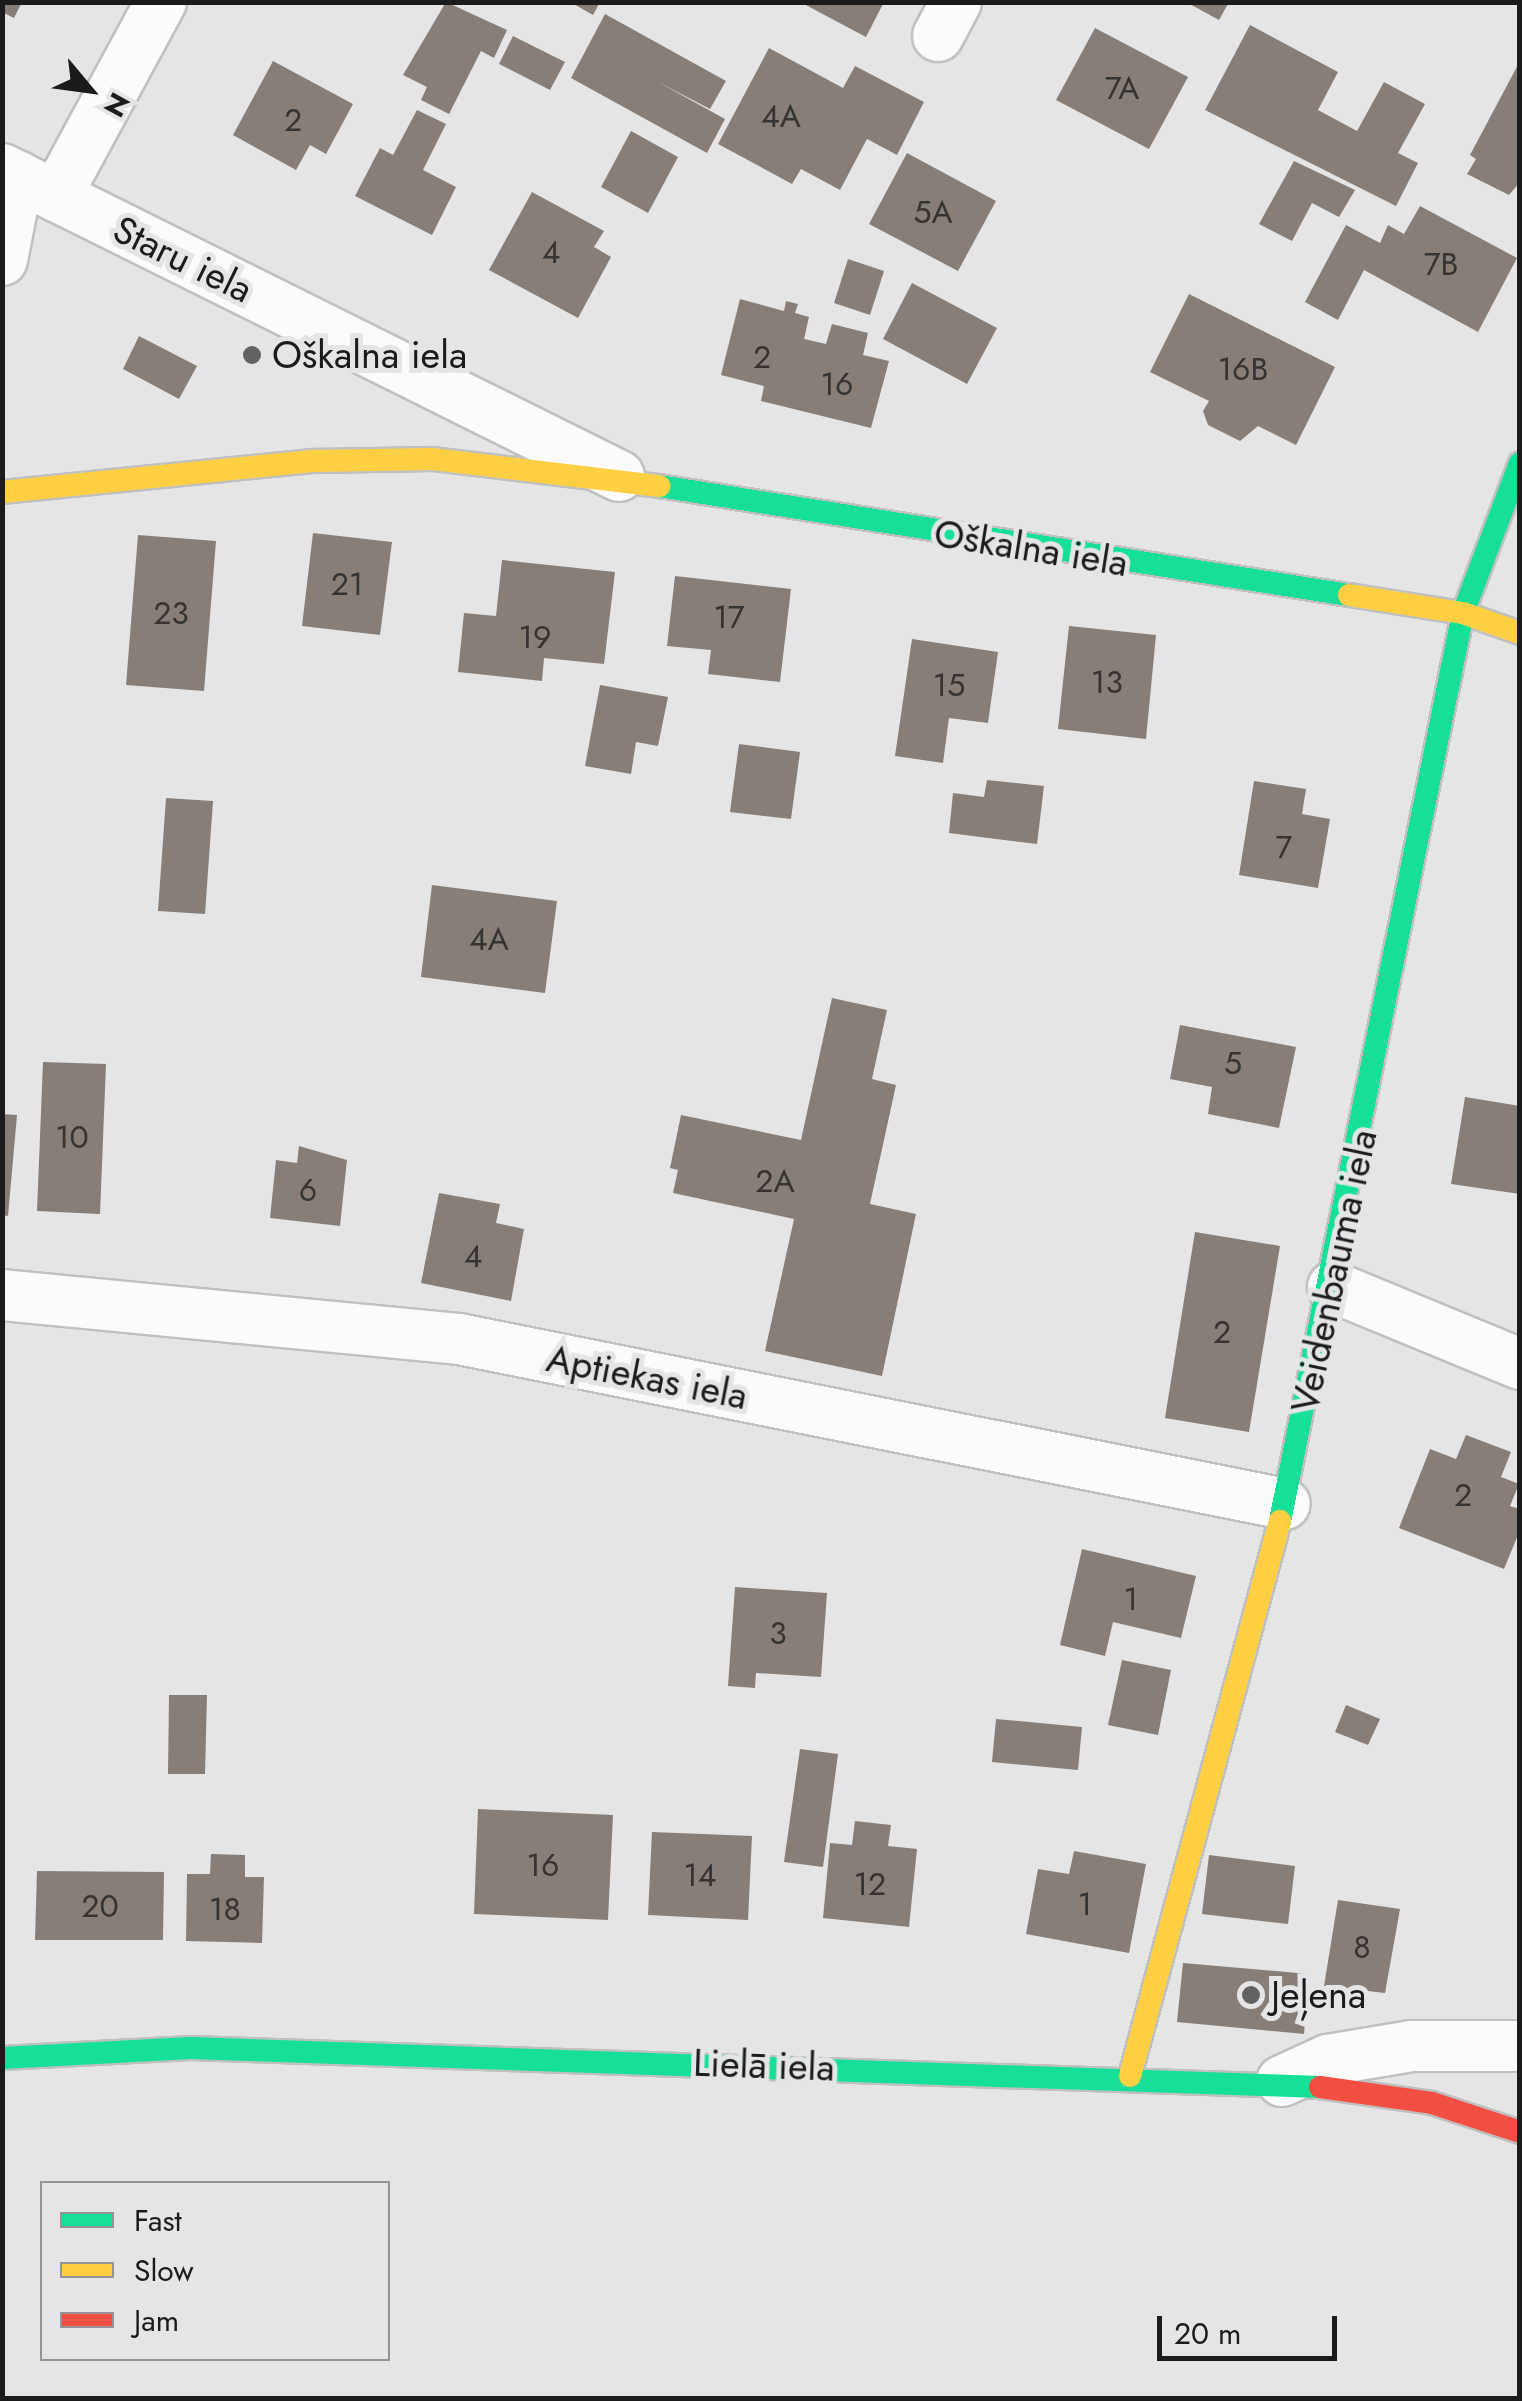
<!DOCTYPE html>
<meta charset="utf-8">
<style>
body{margin:0}
#map{position:relative;width:1522px;height:2401px;overflow:hidden;background:#e5e5e6;font-family:Jost,sans-serif}
div>[style]{position:absolute}
.building>*{inset:0;background:#877f77}
.roads{filter:drop-shadow(2px 0 #c0c0c1) drop-shadow(-2px 0 #c0c0c1) drop-shadow(0 2px #c0c0c1) drop-shadow(0 -2px #c0c0c1)}
.street>*{height:50px;margin:-25px;padding:0 25px;transform-origin:25px;border-radius:25px;background:#fbfbfb}
.fast>*{height:22px;margin:-11px;padding:0 11px;transform-origin:11px;border-radius:11px;background:#16e098}
.slow>*{height:22px;margin:-11px;padding:0 11px;transform-origin:11px;border-radius:11px;background:#ffcf43}
.jam>*{height:22px;margin:-11px;padding:0 11px;transform-origin:11px;border-radius:11px;background:#f24e42}
.dots>*{width:28px;height:28px;translate:-50% -50%;box-sizing:border-box;border:5px solid #e4e5e7;border-radius:50%}
span{translate:-50% -50%;white-space:nowrap;text-align:center;line-height:1.15;-webkit-text-stroke:10px #e4e5e7;paint-order:stroke}
.number-label{font-size:32px;color:#363433}
.number-label span{-webkit-text-stroke-width:0}
.street-label{font-size:38px;color:#1b1b1c}
.poi-label{font-size:38px;color:#1b1b1c}
.left{translate:0 -50%;text-align:left}
.frame{position:absolute;inset:0;border:5px solid #1b1b1c;pointer-events:none}
.legend{position:absolute;left:40px;top:2181px;width:350px;height:180px;box-sizing:border-box;background:#e4e5e7;border:2px solid #949496;margin:0;padding:12px 18px;list-style:none;font-size:30px;color:#1b1b1c}
.legend li{display:flex;align-items:center;gap:20px;height:50px}
.legend b{width:50px;border:2px solid #949496}
.north{position:absolute;left:40px;top:40px;width:100px;height:100px;-webkit-text-stroke:8px #e4e5e7;paint-order:stroke;rotate:119deg;font-size:28px;font-weight:700;line-height:40px;text-align:center;color:#1b1b1c}
.north::after{content:'';display:block;margin:auto;width:35px;height:45px;background:#1b1b1c;clip-path:polygon(50% 0,100% 100%,50% 72%,0 100%)}
.scale{position:absolute;left:1157px;top:2316px;width:180px;height:45px;box-sizing:border-box;border:5px solid #1b1b1c;border-top:0;padding-left:12px;font-size:30px;line-height:35px;white-space:nowrap;color:#1b1b1c;-webkit-text-stroke:8px #e4e5e7;paint-order:stroke}
</style>
<div id="map">
<div class="building">
<i style="clip-path:polygon(2px 2px,22px 2px,14px 18px,2px 12px)"></i>
<i style="clip-path:polygon(446px 2px,507px 30px,494px 58px,481px 51px,449px 114px,421px 100px,427px 87px,403px 75px)"></i>
<i style="clip-path:polygon(570px 2px,600px 2px,593px 15px)"></i>
<i style="clip-path:polygon(800px 2px,884px 2px,866px 37px)"></i>
<i style="clip-path:polygon(1186px 2px,1229px 2px,1219px 20px)"></i>
<i style="clip-path:polygon(605px 14px,726px 81px,710px 109px,658px 82px,725px 119px,707px 153px,571px 78px)"></i>
<i style="clip-path:polygon(1250px 25px,1338px 72px,1318px 110px,1357px 131px,1384px 82px,1425px 104px,1398px 153px,1418px 163px,1396px 206px,1205px 110px)"></i>
<i style="clip-path:polygon(1095px 28px,1188px 77px,1149px 149px,1056px 100px)"></i>
<i style="clip-path:polygon(513px 36px,565px 62px,550px 90px,499px 64px)"></i>
<i style="clip-path:polygon(769px 48px,843px 88px,855px 66px,924px 102px,897px 155px,867px 139px,840px 190px,801px 169px,792px 184px,718px 144px)"></i>
<i style="clip-path:polygon(273px 61px,353px 104px,326px 154px,310px 145px,296px 170px,233px 135px)"></i>
<i style="clip-path:polygon(1520px 61px,1520px 182px,1509px 195px,1467px 174px,1476px 159px,1470px 155px)"></i>
<i style="clip-path:polygon(417px 110px,446px 124px,423px 170px,456px 187px,432px 235px,355px 196px,380px 148px,393px 155px)"></i>
<i style="clip-path:polygon(631px 131px,678px 157px,648px 213px,601px 187px)"></i>
<i style="clip-path:polygon(907px 153px,996px 201px,958px 271px,869px 224px)"></i>
<i style="clip-path:polygon(1294px 161px,1355px 190px,1339px 217px,1312px 203px,1292px 241px,1259px 224px)"></i>
<i style="clip-path:polygon(532px 192px,604px 231px,594px 247px,611px 257px,578px 318px,489px 270px)"></i>
<i style="clip-path:polygon(1420px 206px,1517px 258px,1478px 332px,1364px 270px,1338px 320px,1305px 302px,1346px 225px,1380px 243px,1388px 225px,1404px 234px)"></i>
<i style="clip-path:polygon(848px 259px,884px 271px,870px 315px,834px 303px)"></i>
<i style="clip-path:polygon(912px 283px,997px 328px,967px 384px,883px 339px)"></i>
<i style="clip-path:polygon(1189px 294px,1335px 367px,1296px 445px,1258px 426px,1240px 441px,1208px 425px,1203px 411px,1209px 401px,1150px 372px)"></i>
<i style="clip-path:polygon(740px 299px,784px 311px,786px 301px,798px 304px,795px 313px,809px 317px,804px 339px,826px 344px,832px 324px,868px 333px,863px 355px,889px 361px,871px 428px,761px 401px,764px 386px,721px 375px)"></i>
<i style="clip-path:polygon(139px 336px,197px 366px,179px 399px,123px 369px)"></i>
<i style="clip-path:polygon(313px 533px,392px 542px,380px 635px,302px 626px)"></i>
<i style="clip-path:polygon(138px 535px,216px 541px,204px 691px,126px 685px)"></i>
<i style="clip-path:polygon(502px 560px,615px 572px,604px 664px,544px 658px,542px 681px,458px 672px,464px 613px,496px 616px)"></i>
<i style="clip-path:polygon(675px 576px,791px 589px,780px 682px,708px 674px,711px 650px,667px 646px)"></i>
<i style="clip-path:polygon(1069px 626px,1156px 635px,1146px 739px,1058px 729px)"></i>
<i style="clip-path:polygon(912px 639px,998px 652px,988px 723px,949px 718px,943px 763px,895px 756px)"></i>
<i style="clip-path:polygon(600px 685px,668px 697px,658px 746px,636px 742px,631px 774px,585px 766px)"></i>
<i style="clip-path:polygon(739px 744px,800px 752px,791px 819px,730px 812px)"></i>
<i style="clip-path:polygon(987px 780px,1044px 786px,1037px 844px,949px 833px,953px 793px,984px 797px)"></i>
<i style="clip-path:polygon(1254px 781px,1306px 789px,1302px 814px,1330px 819px,1318px 888px,1239px 875px)"></i>
<i style="clip-path:polygon(166px 798px,213px 801px,205px 914px,158px 911px)"></i>
<i style="clip-path:polygon(432px 885px,557px 901px,545px 993px,421px 977px)"></i>
<i style="clip-path:polygon(832px 998px,887px 1010px,872px 1079px,896px 1085px,870px 1204px,916px 1214px,882px 1376px,765px 1351px,794px 1219px,673px 1193px,678px 1170px,670px 1168px,681px 1115px,801px 1140px)"></i>
<i style="clip-path:polygon(1180px 1025px,1296px 1047px,1279px 1128px,1208px 1114px,1212px 1087px,1170px 1079px)"></i>
<i style="clip-path:polygon(43px 1062px,106px 1064px,100px 1214px,37px 1211px)"></i>
<i style="clip-path:polygon(1465px 1097px,1520px 1106px,1520px 1194px,1451px 1184px)"></i>
<i style="clip-path:polygon(2px 1114px,17px 1115px,8px 1216px,2px 1215px)"></i>
<i style="clip-path:polygon(299px 1146px,347px 1160px,340px 1226px,270px 1218px,276px 1160px,297px 1163px)"></i>
<i style="clip-path:polygon(439px 1193px,500px 1204px,496px 1223px,524px 1229px,511px 1301px,421px 1283px)"></i>
<i style="clip-path:polygon(1195px 1232px,1280px 1246px,1249px 1432px,1165px 1418px)"></i>
<i style="clip-path:polygon(1466px 1435px,1511px 1452px,1501px 1477px,1519px 1484px,1510px 1506px,1520px 1509px,1520px 1530px,1504px 1569px,1399px 1528px,1430px 1449px,1456px 1459px)"></i>
<i style="clip-path:polygon(1082px 1549px,1196px 1576px,1181px 1638px,1113px 1622px,1105px 1656px,1060px 1645px)"></i>
<i style="clip-path:polygon(735px 1587px,827px 1593px,821px 1677px,756px 1673px,755px 1688px,728px 1686px)"></i>
<i style="clip-path:polygon(1122px 1660px,1171px 1670px,1158px 1735px,1108px 1725px)"></i>
<i style="clip-path:polygon(169px 1695px,207px 1695px,205px 1774px,168px 1774px)"></i>
<i style="clip-path:polygon(1346px 1705px,1380px 1719px,1368px 1745px,1335px 1732px)"></i>
<i style="clip-path:polygon(996px 1719px,1082px 1727px,1078px 1770px,992px 1762px)"></i>
<i style="clip-path:polygon(800px 1749px,838px 1754px,823px 1867px,784px 1862px)"></i>
<i style="clip-path:polygon(478px 1809px,613px 1815px,608px 1920px,474px 1914px)"></i>
<i style="clip-path:polygon(855px 1821px,891px 1825px,888px 1846px,917px 1849px,909px 1927px,823px 1918px,830px 1843px,852px 1845px)"></i>
<i style="clip-path:polygon(652px 1832px,752px 1836px,748px 1920px,648px 1915px)"></i>
<i style="clip-path:polygon(1074px 1851px,1146px 1864px,1129px 1953px,1026px 1934px,1038px 1869px,1069px 1874px)"></i>
<i style="clip-path:polygon(211px 1854px,245px 1855px,245px 1877px,264px 1877px,262px 1943px,186px 1941px,187px 1874px,210px 1874px)"></i>
<i style="clip-path:polygon(1209px 1855px,1295px 1866px,1288px 1924px,1202px 1914px)"></i>
<i style="clip-path:polygon(37px 1871px,164px 1872px,163px 1940px,35px 1940px)"></i>
<i style="clip-path:polygon(1338px 1900px,1400px 1909px,1385px 1993px,1324px 1986px)"></i>
<i style="clip-path:polygon(1183px 1963px,1309px 1974px,1304px 2034px,1177px 2022px)"></i>
</div>
<div class="roads">
<div class="street">
<i style="left:938px;top:36px;width:38px;rotate:-62deg"></i>
<i style="left:2px;top:169px;width:689px;rotate:26.45deg"></i>
<i style="left:56px;top:196px;width:221px;rotate:-61.6deg"></i>
<i style="left:2px;top:260px;width:85px;rotate:-79.1deg"></i>
<i style="left:1333px;top:1287px;width:202px;rotate:22.4deg"></i>
<i style="left:2px;top:1295px;width:459px;rotate:5.5deg"></i>
<i style="left:459px;top:1339px;width:842px;rotate:11.3deg"></i>
<i style="left:1282px;top:2081px;width:51px;rotate:-24.5deg"></i>
<i style="left:1328px;top:2060px;width:85px;rotate:-9.5deg"></i>
<i style="left:1412px;top:2046px;width:108px"></i>
</div>
<div class="fast">
<i style="left:659px;top:486px;width:699px;rotate:8.98deg"></i>
<i style="left:1280px;top:1521px;width:926px;rotate:-78.61deg"></i>
<i style="left:1463px;top:613px;width:160px;rotate:-69.2deg"></i>
<i style="left:2px;top:2058px;width:189px;rotate:-3deg"></i>
<i style="left:191px;top:2048px;width:1130px;rotate:1.98deg"></i>
</div>
<div class="slow">
<i style="left:2px;top:492px;width:315px;rotate:-5.7deg"></i>
<i style="left:315px;top:461px;width:117px;rotate:-1deg"></i>
<i style="left:432px;top:459px;width:229px;rotate:6.8deg"></i>
<i style="left:1349px;top:595px;width:115px;rotate:9deg"></i>
<i style="left:1463px;top:613px;width:60px;rotate:19.3deg"></i>
<i style="left:1130px;top:2076px;width:575px;rotate:-74.88deg"></i>
</div>
<div class="jam">
<i style="left:1320px;top:2087px;width:113px;rotate:8.1deg"></i>
<i style="left:1432px;top:2103px;width:93px;rotate:18.2deg"></i>
</div>
</div>
<div class="dots">
<i style="left:252px;top:355px;background:#626263"></i>
<i style="left:1251px;top:1995px;background:#626263"></i>
</div>
<div class="number-label">
<span style="left:1122px;top:88px">7A</span>
<span style="left:781px;top:116px">4A</span>
<span style="left:293px;top:120px">2</span>
<span style="left:933px;top:212px">5A</span>
<span style="left:551px;top:252px">4</span>
<span style="left:1441px;top:264px">7B</span>
<span style="left:762px;top:357px">2</span>
<span style="left:1243px;top:369px">16B</span>
<span style="left:837px;top:384px">16</span>
<span style="left:347px;top:584px">21</span>
<span style="left:171px;top:613px">23</span>
<span style="left:729px;top:617px">17</span>
<span style="left:535px;top:637px">19</span>
<span style="left:1107px;top:682px">13</span>
<span style="left:949px;top:685px">15</span>
<span style="left:1284px;top:847px">7</span>
<span style="left:489px;top:939px">4A</span>
<span style="left:1233px;top:1063px">5</span>
<span style="left:72px;top:1137px">10</span>
<span style="left:775px;top:1181px">2A</span>
<span style="left:308px;top:1190px">6</span>
<span style="left:473px;top:1256px">4</span>
<span style="left:1222px;top:1332px">2</span>
<span style="left:1463px;top:1495px">2</span>
<span style="left:1131px;top:1599px">1</span>
<span style="left:778px;top:1633px">3</span>
<span style="left:543px;top:1865px">16</span>
<span style="left:700px;top:1875px">14</span>
<span style="left:870px;top:1884px">12</span>
<span style="left:1085px;top:1904px">1</span>
<span style="left:100px;top:1906px">20</span>
<span style="left:225px;top:1909px">18</span>
<span style="left:1362px;top:1947px">8</span>
</div>
<div class="street-label">
<span style="left:183px;top:259px;rotate:26deg">Staru iela</span>
<span style="left:1031px;top:548px;rotate:9deg">Oškalna iela</span>
<span style="left:1334px;top:1271px;rotate:-78deg">Veidenbauma iela</span>
<span style="left:647px;top:1377px;rotate:11deg">Aptiekas iela</span>
<span style="left:764px;top:2065px;rotate:2deg">Lielā iela</span>
</div>
<div class="poi-label">
<span class="left" style="left:272px;top:355px">Oškalna iela</span>
<span class="left" style="left:1271px;top:1995px">Jeļena</span>
</div>
<div class="frame"></div>
<ul class="legend">
<li><b style="height:12px;background:#16e098"></b>Fast</li>
<li><b style="height:12px;background:#ffcf43"></b>Slow</li>
<li><b style="height:12px;background:#f24e42"></b>Jam</li>
</ul>
<div class="north">N</div>
<div class="scale">20 m</div>
</div>
